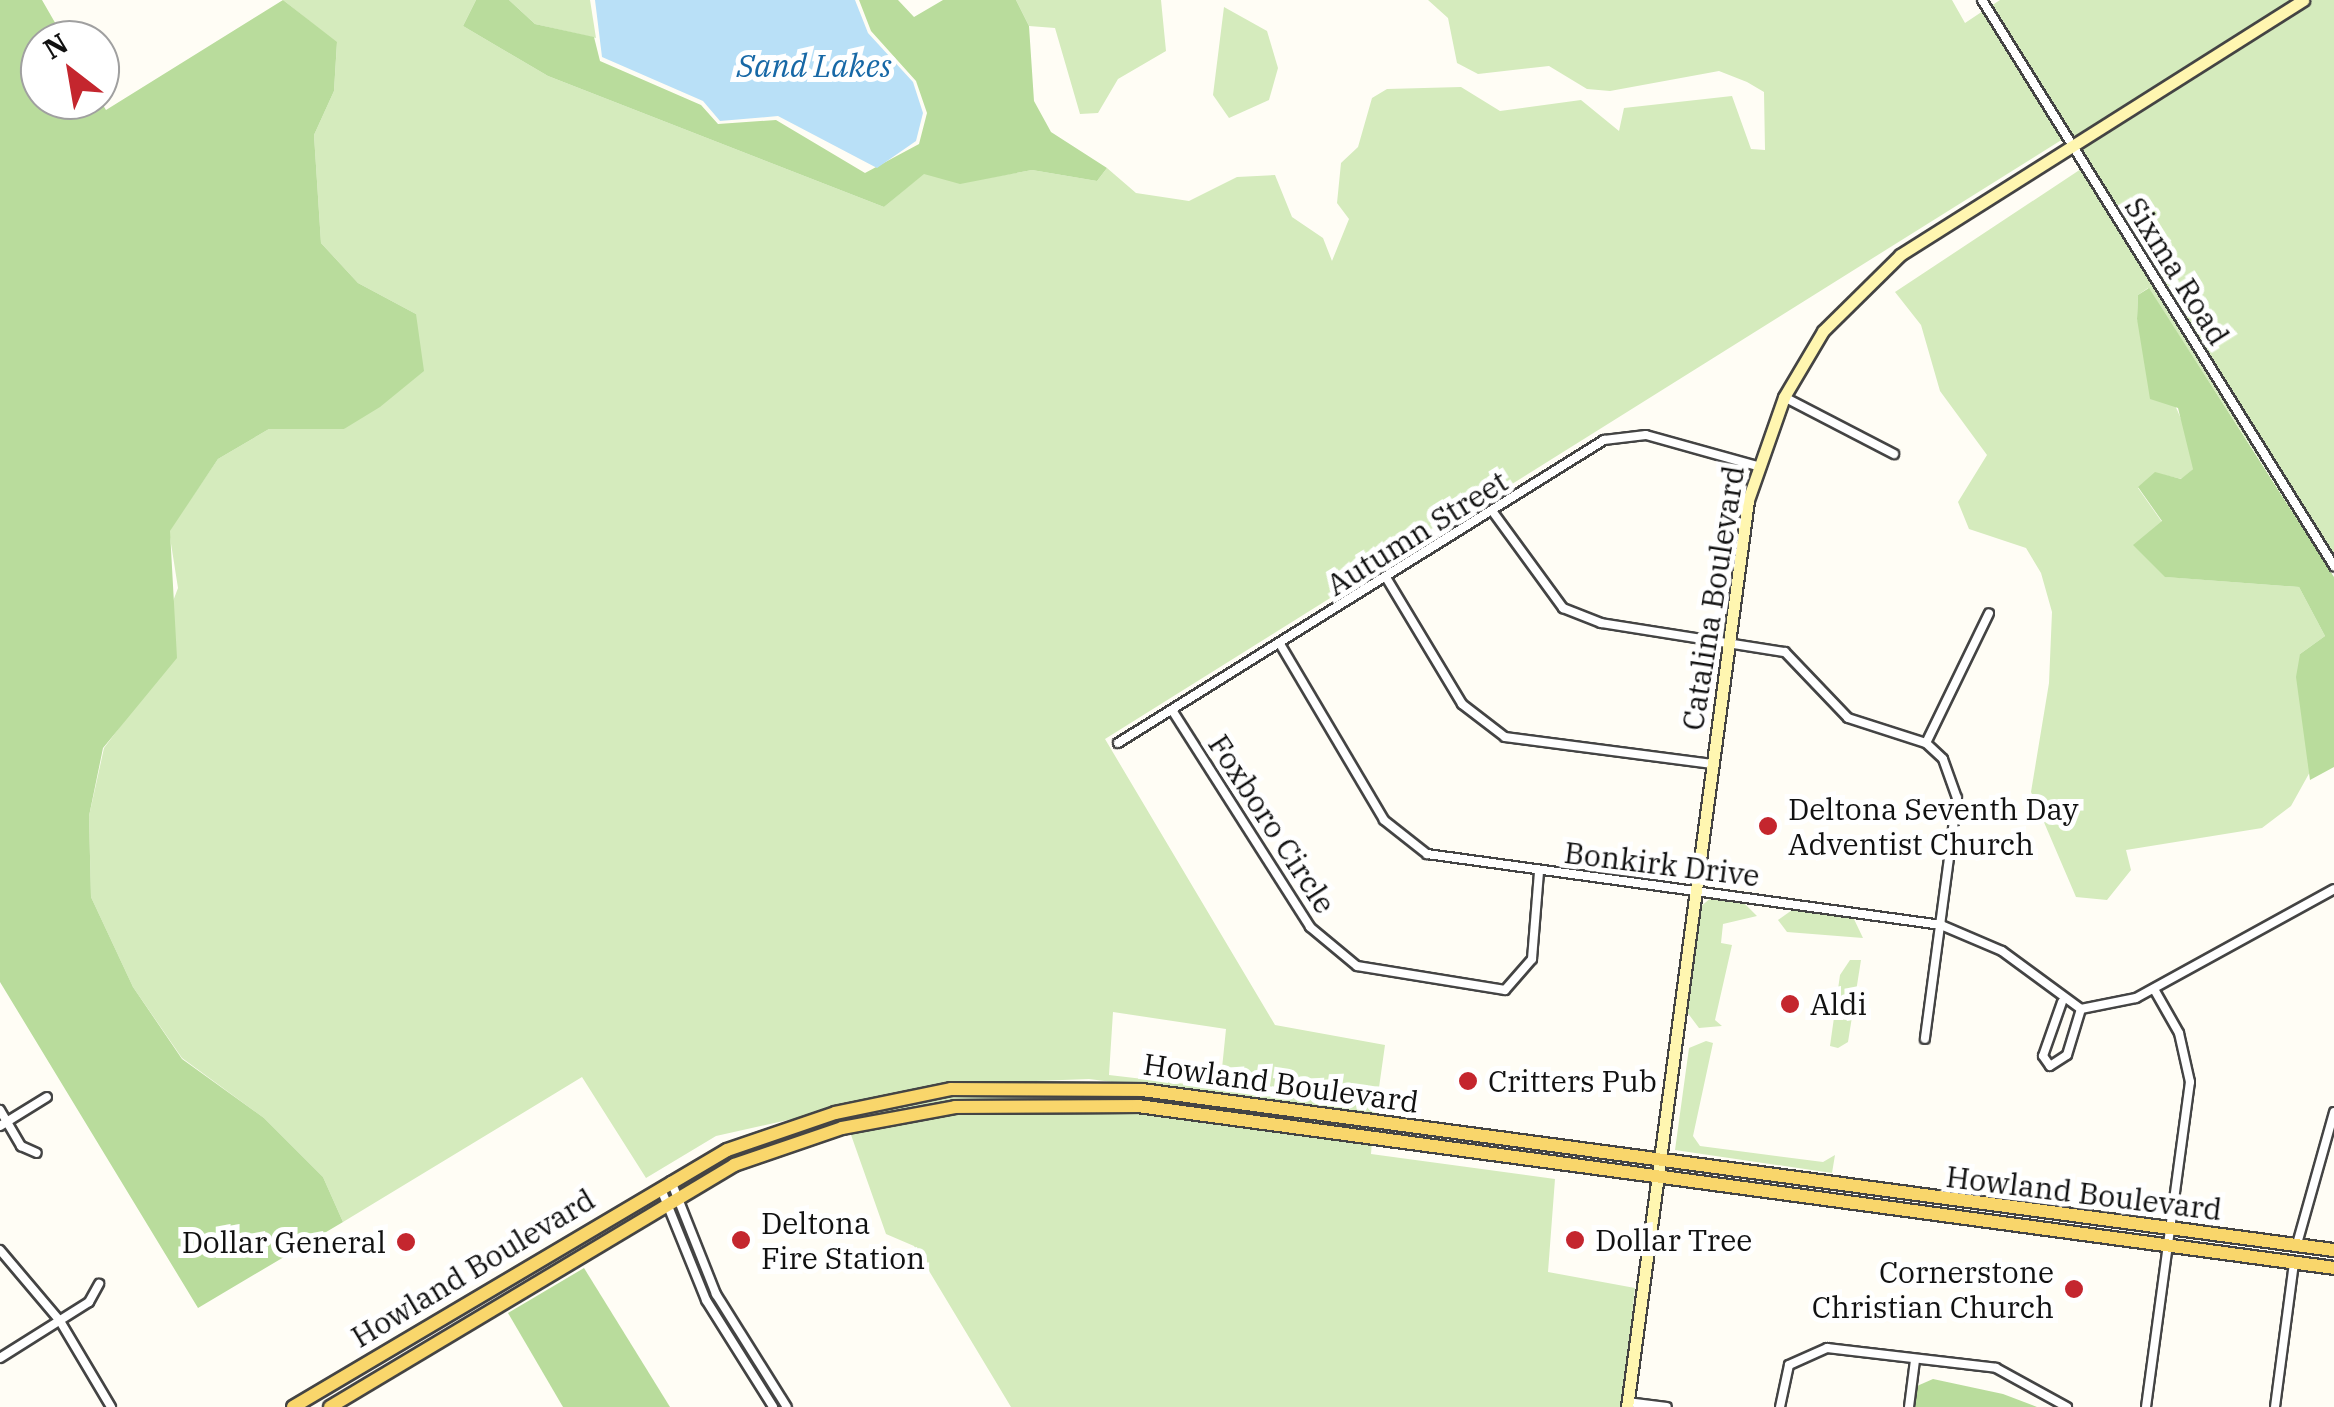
<!DOCTYPE html>
<style>
body{margin:0}
#map{position:relative;width:2334px;height:1407px;overflow:hidden;background:#fffdf5;font-family:"IBM Plex Serif",serif}
div>[style]{position:absolute}
.green>*{inset:0;background:#d5ebbd}
.forest>*{inset:0;background:#b9dc9c}
.water>*{inset:0;background:#b9e0f7}
.roads{filter:drop-shadow(2px 0 #444) drop-shadow(-2px 0 #444) drop-shadow(0 2px #444) drop-shadow(0 -2px #444)}
.street>*{height:8px;margin:-4px;padding:0 4px;transform-origin:4px;border-radius:4px;background:#fff}
.secondary>*{height:11px;margin:-5.5px;padding:0 5.5px;transform-origin:5.5px;border-radius:5.5px;background:#fff6b0}
.primary>*{height:12px;margin:-6px;padding:0 6px;transform-origin:6px;border-radius:6px;background:#f9d66b}
.dots>*{width:28px;height:28px;translate:-50% -50%;box-sizing:border-box;border:5px solid #fff;border-radius:50%}
span{translate:-50% -50%;white-space:nowrap;text-align:center;line-height:1.15;-webkit-text-stroke:10px #fff;paint-order:stroke}
.street-label{font-size:30px;color:#111}
.poi-label{font-size:30px;color:#111}
.left{translate:0 -50%;text-align:left}
.right{translate:-100% -50%;text-align:right}
.water-label{font-size:32px;color:#1768a6;font-style:italic}
.north{position:absolute;left:20px;top:20px;width:100px;height:100px;box-sizing:border-box;background:#fff;border:2px solid #a0a0a0;border-radius:50%;rotate:329deg;font-size:28px;font-weight:700;line-height:40px;text-align:center;color:#111}
.north::after{content:'';display:block;margin:auto;width:35px;height:45px;background:#c4262e;clip-path:polygon(50% 0,100% 100%,50% 72%,0 100%)}
</style>
<div id="map">
<div class="green">
<i style="clip-path:polygon(evenodd,283px 0,476px 0,463px 26px,548px 76px,884px 207px,924px 173px,960px 183px,1032px 170px,1097px 181px,1107px 168px,1136px 193px,1189px 201px,1237px 177px,1275px 175px,1292px 217px,1323px 238px,1332px 261px,1349px 219px,1337px 203px,1341px 163px,1358px 147px,1372px 98px,1387px 89px,1461px 87px,1500px 111px,1581px 100px,1619px 131px,1624px 108px,1732px 96px,1751px 149px,1765px 150px,1764px 92px,1747px 82px,1719px 71px,1610px 91px,1587px 89px,1549px 66px,1478px 74px,1457px 63px,1448px 18px,1428px 0,1952px 0,1965px 23px,1983px 11px,2063px 139px,1105px 739px,1275px 1025px,1385px 1045px,1375px 1116px,1089px 1079px,950px 1084px,716px 1136px,646px 1178px,582px 1077px,343px 1222px,323px 1177px,264px 1118px,182px 1058px,133px 987px,91px 897px,89px 816px,104px 748px,131px 712px,178px 588px,169px 531px,218px 459px,269px 429px,344px 429px,416px 314px,358px 283px,321px 243px,314px 135px,334px 91px,337px 43px,283px 0,1113px 1012px,1226px 1029px,1220px 1088px,1109px 1075px,1113px 1012px)"></i>
<i style="clip-path:polygon(509px 0,590px 0,596px 38px,535px 24px)"></i>
<i style="clip-path:polygon(1016px 0,1161px 0,1166px 51px,1118px 79px,1098px 113px,1080px 114px,1055px 28px,1029px 26px)"></i>
<i style="clip-path:polygon(2000px 0,2293px 0,2073px 140px,1991px 6px)"></i>
<i style="clip-path:polygon(2312px 0,2334px 0,2334px 557px,2079px 148px)"></i>
<i style="clip-path:polygon(1224px 7px,1267px 31px,1278px 68px,1269px 100px,1229px 118px,1213px 95px)"></i>
<i style="clip-path:polygon(2081px 169px,2334px 574px,2148px 288px,2138px 295px,2137px 319px,2193px 446px,2193px 469px,2182px 479px,2155px 473px,2138px 488px,2162px 522px,2134px 545px,2166px 577px,2299px 587px,2325px 636px,2300px 654px,2311px 770px,2291px 806px,2262px 828px,2126px 850px,2131px 870px,2107px 900px,2076px 897px,2031px 792px,2049px 683px,2052px 612px,2041px 573px,2026px 548px,1969px 529px,1958px 502px,1987px 455px,1940px 391px,1921px 325px,1895px 292px)"></i>
<i style="clip-path:polygon(1712px 897px,1742px 901px,1757px 916px,1723px 924px,1721px 943px,1732px 945px,1715px 1020px,1722px 1026px,1699px 1028px,1687px 1012px,1700px 907px)"></i>
<i style="clip-path:polygon(1795px 908px,1853px 917px,1863px 938px,1787px 932px,1778px 920px)"></i>
<i style="clip-path:polygon(1850px 960px,1861px 960px,1848px 1042px,1838px 1048px,1830px 1046px,1840px 975px)"></i>
<i style="clip-path:polygon(1706px 1041px,1713px 1043px,1693px 1136px,1700px 1146px,1823px 1162px,1835px 1155px,1832px 1173px,1675px 1150px,1689px 1048px)"></i>
<i style="clip-path:polygon(1089px 1089px,1374px 1125px,1373px 1131px,1089px 1098px,844px 1116px,952px 1094px)"></i>
<i style="clip-path:polygon(1138px 1111px,1372px 1141px,1371px 1154px,1555px 1179px,1548px 1272px,1635px 1288px,1622px 1407px,1011px 1407px,914px 1246px,886px 1234px,850px 1132px,956px 1112px)"></i>
</div>
<div class="forest">
<i style="clip-path:polygon(0 0,42px 0,65px 40px,40px 40px,40px 100px,100px 100px,106px 110px,283px 0,337px 42px,334px 91px,314px 135px,321px 243px,358px 283px,416px 314px,424px 371px,380px 407px,344px 429px,269px 429px,218px 459px,170px 531px,177px 658px,103px 748px,89px 816px,91px 897px,133px 987px,182px 1059px,264px 1118px,323px 1177px,343px 1222px,198px 1308px,0 982px)"></i>
<i style="clip-path:polygon(476px 0,509px 0,535px 24px,594px 37px,600px 61px,701px 105px,718px 124px,776px 120px,865px 173px,919px 144px,927px 113px,916px 81px,871px 31px,859px 0,898px 0,914px 17px,943px 0,1016px 0,1029px 26px,1034px 101px,1051px 132px,1107px 168px,1097px 181px,1032px 170px,960px 184px,924px 174px,884px 207px,548px 76px,463px 26px)"></i>
<i style="clip-path:polygon(2149px 288px,2334px 577px,2334px 767px,2310px 780px,2296px 677px,2300px 654px,2325px 636px,2299px 587px,2165px 577px,2133px 545px,2162px 521px,2138px 487px,2155px 472px,2181px 479px,2193px 469px,2178px 408px,2150px 399px,2137px 319px,2138px 295px)"></i>
<i style="clip-path:polygon(584px 1268px,670px 1407px,563px 1407px,508px 1313px)"></i>
<i style="clip-path:polygon(1933px 1379px,2003px 1394px,2037px 1407px,1915px 1407px,1917px 1386px)"></i>
</div>
<div class="water">
<i style="clip-path:polygon(595px 0,855px 0,868px 33px,913px 82px,923px 113px,916px 141px,877px 168px,778px 116px,720px 121px,703px 101px,602px 57px)"></i>
</div>
<div class="roads">
<div class="street">
<i style="left:1982px;top:0;width:667px;rotate:58.12deg"></i>
<i style="left:1784px;top:397px;width:124px;rotate:27.4deg"></i>
<i style="left:1493px;top:512px;width:119px;rotate:53.9deg"></i>
<i style="left:1563px;top:608px;width:41px;rotate:21.5deg"></i>
<i style="left:1601px;top:623px;width:186px;rotate:9deg"></i>
<i style="left:1785px;top:652px;width:91px;rotate:46.3deg"></i>
<i style="left:1848px;top:718px;width:82px;rotate:17.8deg"></i>
<i style="left:1926px;top:743px;width:23px;rotate:43deg"></i>
<i style="left:1943px;top:759px;width:41px;rotate:70.3deg"></i>
<i style="left:1957px;top:798px;width:243px;rotate:97.6deg"></i>
<i style="left:1387px;top:579px;width:146px;rotate:59deg"></i>
<i style="left:1462px;top:704px;width:54px;rotate:37.5deg"></i>
<i style="left:1505px;top:737px;width:209px;rotate:7.4deg"></i>
<i style="left:1280px;top:644px;width:204px;rotate:59.4deg"></i>
<i style="left:1384px;top:820px;width:55px;rotate:38.3deg"></i>
<i style="left:1427px;top:854px;width:519px;rotate:7.86deg"></i>
<i style="left:1941px;top:925px;width:66px;rotate:23.1deg"></i>
<i style="left:2002px;top:951px;width:98px;rotate:36.3deg"></i>
<i style="left:2081px;top:1009px;width:56px;rotate:-11.3deg"></i>
<i style="left:2136px;top:998px;width:226px;rotate:-28.8deg"></i>
<i style="left:1172px;top:710px;width:257px;rotate:57.5deg"></i>
<i style="left:1310px;top:927px;width:61px;rotate:39.7deg"></i>
<i style="left:1357px;top:966px;width:150px;rotate:9.2deg"></i>
<i style="left:1505px;top:990px;width:41px;rotate:-48.9deg"></i>
<i style="left:1532px;top:959px;width:87px;rotate:-85.4deg"></i>
<i style="left:1118px;top:743px;width:573px;rotate:-31.94deg"></i>
<i style="left:1604px;top:440px;width:42px;rotate:-6.8deg"></i>
<i style="left:1646px;top:435px;width:115px;rotate:15.6deg"></i>
<i style="left:1926px;top:743px;width:144px;rotate:-64.1deg"></i>
<i style="left:2062px;top:1002px;width:57px;rotate:109.4deg"></i>
<i style="left:2043px;top:1056px;width:12px;rotate:55deg"></i>
<i style="left:2050px;top:1066px;width:20px;rotate:-33deg"></i>
<i style="left:2067px;top:1055px;width:48px;rotate:-73.1deg"></i>
<i style="left:0;top:1110px;width:42px;rotate:59.7deg"></i>
<i style="left:21px;top:1146px;width:17px;rotate:24deg"></i>
<i style="left:0;top:1126px;width:55px;rotate:-31.7deg"></i>
<i style="left:671px;top:1181px;width:122px;rotate:68.3deg"></i>
<i style="left:716px;top:1294px;width:133px;rotate:57.9deg"></i>
<i style="left:661px;top:1189px;width:120px;rotate:67.9deg"></i>
<i style="left:706px;top:1300px;width:126px;rotate:57.9deg"></i>
<i style="left:2297px;top:1244px;width:137px;rotate:-74.3deg"></i>
<i style="left:0;top:1250px;width:93px;rotate:49.8deg"></i>
<i style="left:60px;top:1321px;width:100px;rotate:59.3deg"></i>
<i style="left:0;top:1358px;width:105px;rotate:-32.2deg"></i>
<i style="left:89px;top:1302px;width:21px;rotate:-61deg"></i>
<i style="left:1627px;top:1402px;width:40px;rotate:7.1deg"></i>
<i style="left:1780px;top:1407px;width:43px;rotate:-77.9deg"></i>
<i style="left:1789px;top:1365px;width:42px;rotate:-24.1deg"></i>
<i style="left:1827px;top:1348px;width:170px;rotate:6.7deg"></i>
<i style="left:1996px;top:1368px;width:81px;rotate:28.8deg"></i>
<i style="left:1909px;top:1407px;width:47px;rotate:-82.7deg"></i>
<i style="left:2146px;top:1407px;width:328px;rotate:-82.3deg"></i>
<i style="left:2190px;top:1082px;width:50px;rotate:-102.7deg"></i>
<i style="left:2179px;top:1033px;width:51px;rotate:-119.6deg"></i>
<i style="left:2275px;top:1407px;width:145px;rotate:-82.5deg"></i>
</div>
<div class="secondary">
<i style="left:1627px;top:1407px;width:915px;rotate:-82.4deg"></i>
<i style="left:1748px;top:500px;width:109px;rotate:-70.7deg"></i>
<i style="left:1784px;top:397px;width:77px;rotate:-59.4deg"></i>
<i style="left:1823px;top:331px;width:108px;rotate:-44.6deg"></i>
<i style="left:1900px;top:255px;width:477px;rotate:-32.3deg"></i>
</div>
<div class="primary">
<i style="left:293px;top:1407px;width:504px;rotate:-30.63deg"></i>
<i style="left:727px;top:1150px;width:114px;rotate:-18.9deg"></i>
<i style="left:835px;top:1113px;width:118px;rotate:-11.7deg"></i>
<i style="left:951px;top:1089px;width:191px;rotate:0.3deg"></i>
<i style="left:1142px;top:1090px;width:1203px;rotate:7.65deg"></i>
<i style="left:330px;top:1407px;width:471px;rotate:-30.9deg"></i>
<i style="left:734px;top:1165px;width:114px;rotate:-18.9deg"></i>
<i style="left:842px;top:1128px;width:115px;rotate:-10.5deg"></i>
<i style="left:955px;top:1107px;width:183px;rotate:-0.3deg"></i>
<i style="left:1138px;top:1106px;width:1207px;rotate:7.71deg"></i>
</div>
</div>
<div class="dots">
<i style="left:1768px;top:826px;background:#c4262e"></i>
<i style="left:1790px;top:1004px;background:#c4262e"></i>
<i style="left:1468px;top:1081px;background:#c4262e"></i>
<i style="left:741px;top:1240px;background:#c4262e"></i>
<i style="left:1575px;top:1240px;background:#c4262e"></i>
<i style="left:406px;top:1242px;background:#c4262e"></i>
<i style="left:2074px;top:1289px;background:#c4262e"></i>
</div>
<div class="street-label">
<span style="left:2177px;top:271px;rotate:58deg">Sixma Road</span>
<span style="left:1417px;top:533px;rotate:-32deg">Autumn Street</span>
<span style="left:1713px;top:598px;rotate:-81deg">Catalina Boulevard</span>
<span style="left:1272px;top:824px;rotate:57deg">Foxboro Circle</span>
<span style="left:1662px;top:864px;rotate:7deg">Bonkirk Drive</span>
<span style="left:1281px;top:1083px;rotate:8deg">Howland Boulevard</span>
<span style="left:2084px;top:1193px;rotate:7deg">Howland Boulevard</span>
<span style="left:473px;top:1268px;rotate:-31deg">Howland Boulevard</span>
</div>
<div class="poi-label">
<span class="left" style="left:1788px;top:826px">Deltona Seventh Day<br>Adventist Church</span>
<span class="left" style="left:1810px;top:1004px">Aldi</span>
<span class="left" style="left:1488px;top:1081px">Critters Pub</span>
<span class="left" style="left:761px;top:1240px">Deltona<br>Fire Station</span>
<span class="left" style="left:1595px;top:1240px">Dollar Tree</span>
<span class="right" style="left:386px;top:1242px">Dollar General</span>
<span class="right" style="left:2054px;top:1289px">Cornerstone<br>Christian Church</span>
</div>
<div class="water-label">
<span style="left:814px;top:65px">Sand Lakes</span>
</div>
<div class="north">N</div>
</div>
